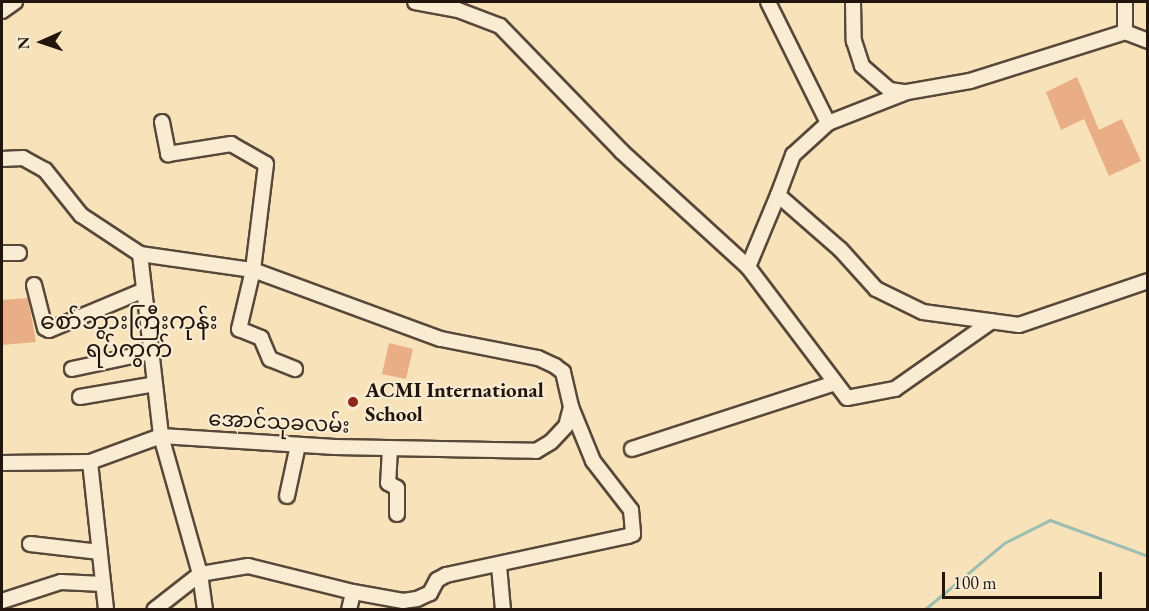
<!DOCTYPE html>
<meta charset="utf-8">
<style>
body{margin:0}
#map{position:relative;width:1149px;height:611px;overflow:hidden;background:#f8e2ba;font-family:"EB Garamond","Noto Sans Myanmar",serif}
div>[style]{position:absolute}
.stream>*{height:3px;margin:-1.5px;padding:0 1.5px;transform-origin:1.5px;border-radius:1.5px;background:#9dbdb2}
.building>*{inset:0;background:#e9ae86}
.roads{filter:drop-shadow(2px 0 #574839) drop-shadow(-2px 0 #574839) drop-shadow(0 2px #574839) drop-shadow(0 -2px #574839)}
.minor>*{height:14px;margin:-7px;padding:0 7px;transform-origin:7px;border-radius:7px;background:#faecd2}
.dots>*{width:16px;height:16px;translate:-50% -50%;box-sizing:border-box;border:3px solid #faecd2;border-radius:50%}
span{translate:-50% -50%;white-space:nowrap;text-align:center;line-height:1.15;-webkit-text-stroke:4.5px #faecd2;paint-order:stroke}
.poi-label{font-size:21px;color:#21150e;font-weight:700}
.left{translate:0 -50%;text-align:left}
.street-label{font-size:21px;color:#21150e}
.quarter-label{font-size:24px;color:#21150e}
.frame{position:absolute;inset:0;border:3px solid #21150e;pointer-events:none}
.north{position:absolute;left:12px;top:12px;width:60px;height:60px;-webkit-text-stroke:4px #faecd2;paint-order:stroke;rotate:267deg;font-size:16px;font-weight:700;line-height:24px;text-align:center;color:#21150e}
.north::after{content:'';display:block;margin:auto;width:21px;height:27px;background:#21150e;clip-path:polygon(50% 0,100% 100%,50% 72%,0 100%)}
.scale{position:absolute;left:942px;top:572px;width:160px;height:27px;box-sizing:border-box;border:3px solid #21150e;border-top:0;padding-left:8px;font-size:18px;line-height:21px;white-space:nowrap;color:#21150e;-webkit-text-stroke:4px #faecd2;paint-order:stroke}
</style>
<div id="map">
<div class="stream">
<i style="left:924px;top:610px;width:104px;rotate:-39.9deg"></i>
<i style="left:1004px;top:543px;width:51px;rotate:-26.6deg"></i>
<i style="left:1050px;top:520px;width:104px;rotate:20.2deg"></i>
</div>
<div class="building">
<i style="clip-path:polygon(1077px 77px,1099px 130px,1122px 119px,1141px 161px,1109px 176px,1084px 119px,1061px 130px,1046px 92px)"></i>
<i style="clip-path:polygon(28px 298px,36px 342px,2px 345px,2px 300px)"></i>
<i style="clip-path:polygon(389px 343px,413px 349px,406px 379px,382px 374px)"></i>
</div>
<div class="roads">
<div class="minor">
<i style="left:415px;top:2px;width:44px;rotate:10.5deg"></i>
<i style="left:458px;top:10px;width:45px;rotate:20.9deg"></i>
<i style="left:500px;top:26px;width:174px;rotate:45.9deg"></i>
<i style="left:621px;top:151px;width:172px;rotate:42.4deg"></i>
<i style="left:748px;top:267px;width:78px;rotate:-67.4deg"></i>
<i style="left:778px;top:195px;width:82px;rotate:41.1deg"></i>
<i style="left:840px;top:249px;width:54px;rotate:48deg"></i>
<i style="left:876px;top:289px;width:52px;rotate:26.1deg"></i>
<i style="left:923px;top:312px;width:97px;rotate:7.7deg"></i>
<i style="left:1019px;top:325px;width:136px;rotate:-18.8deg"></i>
<i style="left:768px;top:2px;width:135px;rotate:63.6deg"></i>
<i style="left:853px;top:2px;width:39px;rotate:89deg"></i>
<i style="left:854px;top:41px;width:26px;rotate:72deg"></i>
<i style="left:862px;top:66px;width:37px;rotate:41deg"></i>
<i style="left:890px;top:90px;width:15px;rotate:8deg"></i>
<i style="left:2px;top:11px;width:16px;rotate:-35deg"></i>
<i style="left:1125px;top:32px;width:25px;rotate:21deg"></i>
<i style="left:162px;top:122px;width:33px;rotate:79deg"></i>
<i style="left:168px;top:154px;width:64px;rotate:-9deg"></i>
<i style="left:231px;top:144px;width:40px;rotate:29.7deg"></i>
<i style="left:266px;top:164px;width:107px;rotate:97deg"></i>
<i style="left:253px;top:270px;width:61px;rotate:103.3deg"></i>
<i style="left:239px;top:329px;width:24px;rotate:22deg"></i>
<i style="left:261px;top:338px;width:23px;rotate:67deg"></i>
<i style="left:270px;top:359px;width:27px;rotate:22deg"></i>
<i style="left:2px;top:159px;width:21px;rotate:-3deg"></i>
<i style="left:23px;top:158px;width:25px;rotate:29deg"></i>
<i style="left:45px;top:170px;width:58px;rotate:51.3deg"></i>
<i style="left:81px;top:215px;width:71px;rotate:33.5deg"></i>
<i style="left:140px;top:254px;width:114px;rotate:8.1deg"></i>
<i style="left:253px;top:270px;width:200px;rotate:20.2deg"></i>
<i style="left:441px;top:339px;width:99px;rotate:11.1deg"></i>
<i style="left:538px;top:358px;width:19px;rotate:25deg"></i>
<i style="left:555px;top:366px;width:10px;rotate:37deg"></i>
<i style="left:563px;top:372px;width:36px;rotate:77deg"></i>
<i style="left:571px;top:407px;width:58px;rotate:67.8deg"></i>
<i style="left:593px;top:461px;width:62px;rotate:52.2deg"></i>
<i style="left:631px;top:510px;width:24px;rotate:85deg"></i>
<i style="left:633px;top:534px;width:5px;rotate:158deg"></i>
<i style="left:628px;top:536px;width:186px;rotate:167.9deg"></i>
<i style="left:446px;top:575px;width:10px;rotate:151deg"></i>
<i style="left:437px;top:580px;width:15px;rotate:118deg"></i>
<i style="left:430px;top:593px;width:14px;rotate:155deg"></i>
<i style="left:417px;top:599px;width:14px;rotate:172deg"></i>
<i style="left:403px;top:601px;width:51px;rotate:-169.8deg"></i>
<i style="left:353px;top:592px;width:108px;rotate:-166.1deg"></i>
<i style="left:248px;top:566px;width:49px;rotate:170.5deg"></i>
<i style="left:200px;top:574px;width:58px;rotate:142deg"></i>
<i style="left:778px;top:195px;width:43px;rotate:-69.4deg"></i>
<i style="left:793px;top:155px;width:47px;rotate:-42.4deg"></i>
<i style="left:828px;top:123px;width:85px;rotate:-21.4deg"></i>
<i style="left:907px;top:92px;width:64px;rotate:-9.9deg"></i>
<i style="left:970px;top:81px;width:163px;rotate:-17.5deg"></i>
<i style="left:1125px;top:32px;width:30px;rotate:-90deg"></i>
<i style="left:2px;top:253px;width:17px"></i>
<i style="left:140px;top:254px;width:183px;rotate:83.4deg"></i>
<i style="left:161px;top:436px;width:143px;rotate:74.2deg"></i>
<i style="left:200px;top:574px;width:36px;rotate:82deg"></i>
<i style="left:748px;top:267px;width:164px;rotate:52.9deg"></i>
<i style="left:847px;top:398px;width:49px;rotate:-10.6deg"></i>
<i style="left:895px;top:389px;width:118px;rotate:-35deg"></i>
<i style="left:34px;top:285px;width:44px;rotate:75.7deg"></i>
<i style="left:45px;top:328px;width:4px;rotate:27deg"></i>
<i style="left:49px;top:330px;width:103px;rotate:-22.8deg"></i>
<i style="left:72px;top:369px;width:81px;rotate:-12.1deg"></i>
<i style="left:80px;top:397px;width:76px;rotate:-9.8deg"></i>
<i style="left:390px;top:448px;width:35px;rotate:93deg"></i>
<i style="left:388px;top:483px;width:10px;rotate:29deg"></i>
<i style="left:397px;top:488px;width:26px;rotate:90deg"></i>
<i style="left:632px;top:449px;width:213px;rotate:-18deg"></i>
<i style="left:90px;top:462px;width:149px;rotate:83.8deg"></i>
<i style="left:2px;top:463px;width:88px;rotate:-0.7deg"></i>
<i style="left:90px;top:462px;width:76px;rotate:-20.1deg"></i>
<i style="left:161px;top:436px;width:174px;rotate:3.6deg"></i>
<i style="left:335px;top:447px;width:201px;rotate:1.1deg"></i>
<i style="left:536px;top:451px;width:17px;rotate:-31deg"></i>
<i style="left:551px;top:442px;width:22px;rotate:-47deg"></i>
<i style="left:566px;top:426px;width:20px;rotate:-75deg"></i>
<i style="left:287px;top:496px;width:52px;rotate:-77.8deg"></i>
<i style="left:30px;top:544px;width:70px;rotate:6.5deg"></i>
<i style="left:499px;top:566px;width:44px;rotate:84.8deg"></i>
<i style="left:2px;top:601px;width:62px;rotate:-17.9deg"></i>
<i style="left:61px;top:582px;width:42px;rotate:2.7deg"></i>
<i style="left:349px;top:610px;width:18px;rotate:-77deg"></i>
</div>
</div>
<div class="dots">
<i style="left:353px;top:402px;background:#8f2418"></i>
</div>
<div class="poi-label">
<span class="left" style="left:365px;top:402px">ACMI International<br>School</span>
</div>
<div class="street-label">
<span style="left:279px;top:422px;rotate:3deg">အောင်သုခလမ်း</span>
</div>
<div class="quarter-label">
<span style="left:129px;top:335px">စော်ဘွားကြီးကုန်း<br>ရပ်ကွက်</span>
</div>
<div class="frame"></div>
<div class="north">N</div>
<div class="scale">100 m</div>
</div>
